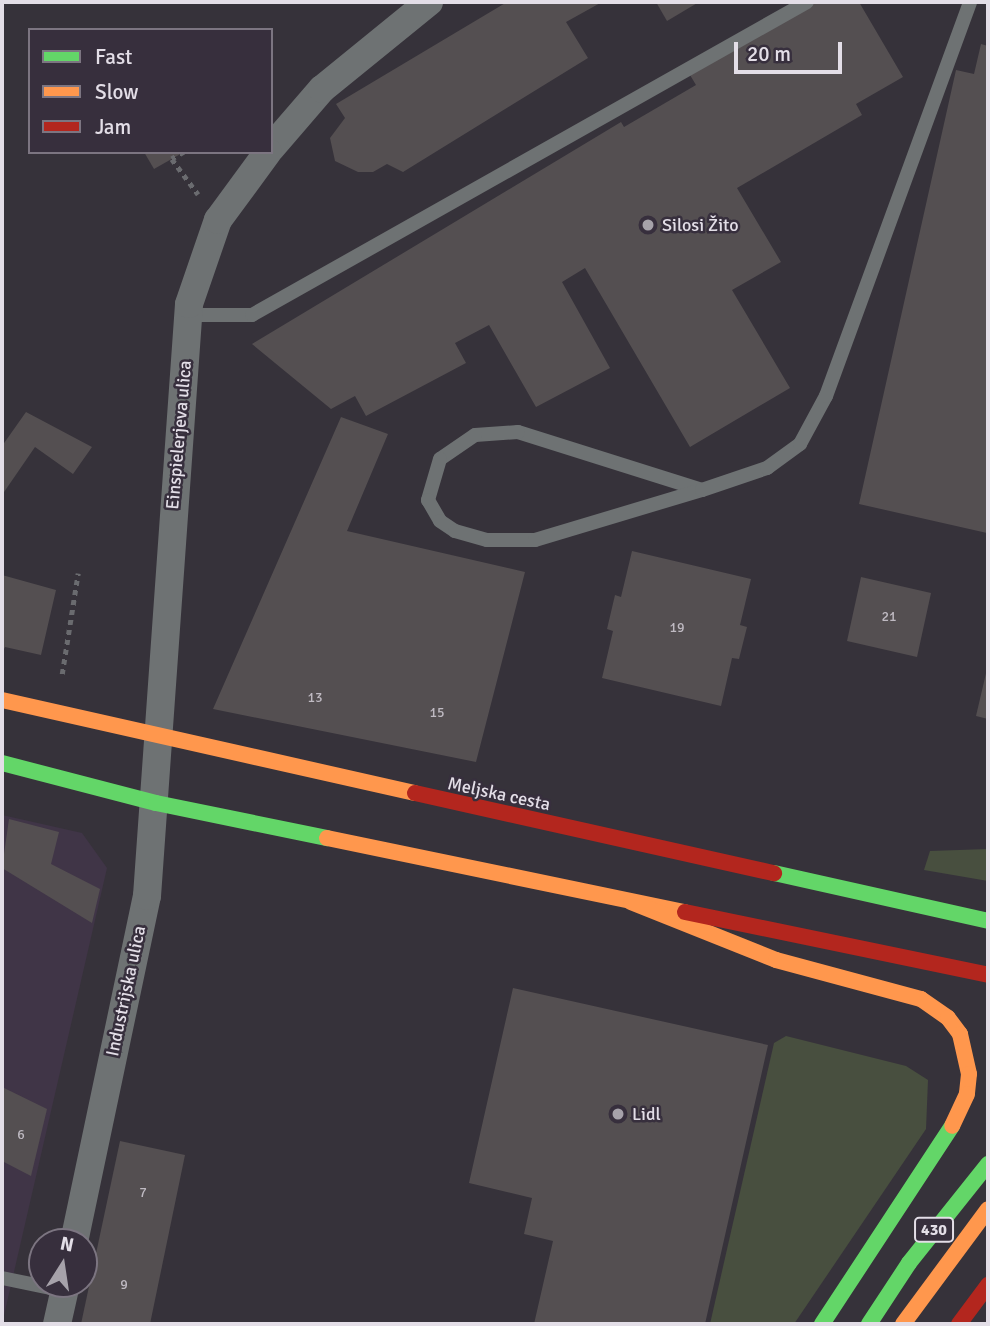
<!DOCTYPE html>
<meta charset="utf-8">
<style>
body{margin:0}
#map{position:relative;width:990px;height:1326px;overflow:hidden;background:#36323a;font-family:Signika,sans-serif}
div>[style]{position:absolute}
.built>*{inset:0;background:#403547}
.green>*{inset:0;background:#484f3f}
.building>*{inset:0;background:#544f51}
.path>*{height:4.5px;margin-top:-2.25px;transform-origin:0;background:repeating-linear-gradient(90deg,#6a6b6f 0 5px,transparent 0 10px)}
.lane>*{height:14px;margin:-7px;padding:0 7px;transform-origin:7px;border-radius:7px;background:#6e7273}
.street>*{height:28px;margin:-14px;padding:0 14px;transform-origin:14px;border-radius:14px;background:#6e7273}
.fast>*{height:16px;margin:-8px;padding:0 8px;transform-origin:8px;border-radius:8px;background:#63d668}
.slow>*{height:16px;margin:-8px;padding:0 8px;transform-origin:8px;border-radius:8px;background:#ff974d}
.jam>*{height:16px;margin:-8px;padding:0 8px;transform-origin:8px;border-radius:8px;background:#b3261e}
.dots>*{width:19px;height:19px;translate:-50% -50%;box-sizing:border-box;border:4px solid #372f3d;border-radius:50%}
span{translate:-50% -50%;white-space:nowrap;text-align:center;line-height:1.15;-webkit-text-stroke:5px #372f3d;paint-order:stroke}
.number-label{font-size:14px;color:#bfbac2}
.number-label span{-webkit-text-stroke-width:0}
.shield-label span{padding:2px 5px;background:#372f3d;border:2px solid;border-radius:5px;-webkit-text-stroke-width:0}
.shield-label{font-size:16px;color:#e3dee7;font-weight:700}
.poi-label{font-size:18px;color:#e3dee7}
.left{translate:0 -50%;text-align:left}
.street-label{font-size:18px;color:#e3dee7}
.frame{position:absolute;inset:0;border:4px solid #e3dee7;pointer-events:none}
.legend{position:absolute;left:28px;top:28px;width:245px;height:126px;box-sizing:border-box;background:#372f3d;border:2px solid #7c7581;margin:0;padding:9px 12px;list-style:none;font-size:21px;color:#e3dee7}
.legend li{display:flex;align-items:center;gap:14px;height:35px}
.legend b{width:35px;border:2px solid #7c7581}
.north{position:absolute;left:28px;top:1228px;width:70px;height:70px;box-sizing:border-box;background:#372f3d;border:2px solid #7c7581;border-radius:50%;rotate:12deg;font-size:19px;font-weight:700;line-height:28px;text-align:center;color:#e3dee7}
.north::after{content:'';display:block;margin:auto;width:24px;height:32px;background:#a6a2aa;clip-path:polygon(50% 0,100% 100%,50% 72%,0 100%)}
.scale{position:absolute;left:734px;top:42px;width:108px;height:32px;box-sizing:border-box;border:4px solid #e3dee7;border-top:0;padding-left:9px;font-size:21px;line-height:24px;white-space:nowrap;color:#e3dee7;-webkit-text-stroke:5px #372f3d;paint-order:stroke}
</style>
<div id="map">
<div class="built">
<i style="clip-path:polygon(2px 815px,82px 833px,107px 868px,2px 1324px)"></i>
</div>
<div class="green">
<i style="clip-path:polygon(988px 849px,988px 881px,924px 870px,930px 851px)"></i>
<i style="clip-path:polygon(786px 1036px,906px 1066px,928px 1080px,926px 1129px,794px 1324px,710px 1324px,774px 1043px)"></i>
</div>
<div class="building">
<i style="clip-path:polygon(507px 2px,602px 2px,566px 22px,588px 58px,403px 172px,387px 164px,373px 172px,358px 172px,335px 161px,330px 138px,345px 118px,336px 104px)"></i>
<i style="clip-path:polygon(656px 2px,699px 2px,667px 21px)"></i>
<i style="clip-path:polygon(815px 2px,859px 2px,903px 77px,856px 104px,862px 115px,737px 188px,781px 262px,732px 290px,790px 388px,690px 447px,585px 268px,562px 282px,610px 368px,536px 407px,489px 325px,455px 343px,466px 363px,366px 416px,355px 396px,331px 409px,252px 344px,621px 122px,624px 127px,696px 85px,690px 75px)"></i>
<i style="clip-path:polygon(981px 44px,988px 46px,987px 533px,859px 504px,956px 70px,974px 74px)"></i>
<i style="clip-path:polygon(144px 152px,184px 152px,154px 169px)"></i>
<i style="clip-path:polygon(26px 412px,92px 447px,73px 474px,35px 447px,2px 495px,2px 446px)"></i>
<i style="clip-path:polygon(341px 417px,388px 434px,347px 531px,525px 572px,476px 762px,213px 709px)"></i>
<i style="clip-path:polygon(632px 551px,751px 579px,740px 625px,747px 627px,739px 659px,732px 658px,721px 706px,602px 678px,613px 631px,607px 629px,615px 595px,621px 597px)"></i>
<i style="clip-path:polygon(2px 575px,56px 590px,41px 655px,5px 647px,2px 653px)"></i>
<i style="clip-path:polygon(861px 577px,931px 593px,917px 657px,847px 641px)"></i>
<i style="clip-path:polygon(987px 669px,988px 669px,988px 719px,976px 716px)"></i>
<i style="clip-path:polygon(9px 819px,59px 832px,51px 864px,100px 889px,92px 923px,2px 868px)"></i>
<i style="clip-path:polygon(513px 988px,768px 1045px,705px 1324px,534px 1324px,553px 1241px,524px 1234px,532px 1198px,469px 1183px)"></i>
<i style="clip-path:polygon(2px 1087px,47px 1109px,31px 1176px,2px 1161px)"></i>
<i style="clip-path:polygon(120px 1141px,185px 1155px,150px 1324px,81px 1324px)"></i>
</div>
<div class="path">
<i style="left:184px;top:152px;width:14px;rotate:150deg"></i>
<i style="left:172px;top:159px;width:44px;rotate:53.4deg"></i>
<i style="left:62px;top:674px;width:102px;rotate:-81deg"></i>
</div>
<div class="lane">
<i style="left:189px;top:315px;width:63px"></i>
<i style="left:252px;top:315px;width:637px;rotate:-29.42deg"></i>
<i style="left:702px;top:490px;width:193px;rotate:-162.5deg"></i>
<i style="left:518px;top:432px;width:43px;rotate:176deg"></i>
<i style="left:475px;top:435px;width:42px;rotate:145.6deg"></i>
<i style="left:440px;top:459px;width:43px;rotate:106.3deg"></i>
<i style="left:428px;top:500px;width:24px;rotate:60deg"></i>
<i style="left:440px;top:521px;width:18px;rotate:34deg"></i>
<i style="left:455px;top:531px;width:33px;rotate:16deg"></i>
<i style="left:487px;top:540px;width:48px"></i>
<i style="left:535px;top:540px;width:174px;rotate:-16.7deg"></i>
<i style="left:702px;top:490px;width:69px;rotate:-18.7deg"></i>
<i style="left:767px;top:468px;width:41px;rotate:-36deg"></i>
<i style="left:800px;top:444px;width:55px;rotate:-61.6deg"></i>
<i style="left:826px;top:396px;width:419px;rotate:-69.9deg"></i>
<i style="left:2px;top:1278px;width:64px;rotate:11.7deg"></i>
</div>
<div class="street">
<i style="left:271px;top:148px;width:78px;rotate:-49.2deg"></i>
<i style="left:322px;top:89px;width:138px;rotate:-39.1deg"></i>
<i style="left:74px;top:1242px;width:354px;rotate:-78.1deg"></i>
<i style="left:147px;top:896px;width:593px;rotate:-85.94deg"></i>
<i style="left:189px;top:304px;width:89px;rotate:-71deg"></i>
<i style="left:218px;top:220px;width:84px;rotate:-53.7deg"></i>
<i style="left:57px;top:1324px;width:41px;rotate:-77.3deg"></i>
</div>
<div class="fast">
<i style="left:2px;top:763px;width:159px;rotate:14.6deg"></i>
<i style="left:156px;top:803px;width:175px;rotate:11.6deg"></i>
<i style="left:774px;top:873px;width:219px;rotate:12.6deg"></i>
<i style="left:822px;top:1324px;width:237px;rotate:-56.7deg"></i>
<i style="left:869px;top:1324px;width:73px;rotate:-56.7deg"></i>
<i style="left:909px;top:1263px;width:127px;rotate:-51.4deg"></i>
</div>
<div class="slow">
<i style="left:2px;top:700px;width:423px;rotate:12.7deg"></i>
<i style="left:327px;top:838px;width:366px;rotate:11.7deg"></i>
<i style="left:631px;top:902px;width:156px;rotate:21.8deg"></i>
<i style="left:776px;top:960px;width:150px;rotate:15.1deg"></i>
<i style="left:921px;top:999px;width:33px;rotate:35deg"></i>
<i style="left:948px;top:1018px;width:20px;rotate:53deg"></i>
<i style="left:960px;top:1034px;width:41px;rotate:77.3deg"></i>
<i style="left:969px;top:1074px;width:20px;rotate:96deg"></i>
<i style="left:967px;top:1094px;width:35px;rotate:115deg"></i>
<i style="left:903px;top:1324px;width:143px;rotate:-53.5deg"></i>
</div>
<div class="jam">
<i style="left:415px;top:793px;width:368px;rotate:12.6deg"></i>
<i style="left:685px;top:912px;width:309px;rotate:11.7deg"></i>
<i style="left:959px;top:1324px;width:49px;rotate:-53.4deg"></i>
</div>
<div class="dots">
<i style="left:648px;top:225px;background:#a6a2aa"></i>
<i style="left:618px;top:1114px;background:#a6a2aa"></i>
</div>
<div class="number-label">
<span style="left:889px;top:617px">21</span>
<span style="left:677px;top:628px">19</span>
<span style="left:315px;top:698px">13</span>
<span style="left:437px;top:713px">15</span>
<span style="left:21px;top:1135px">6</span>
<span style="left:143px;top:1193px">7</span>
<span style="left:124px;top:1285px">9</span>
</div>
<div class="shield-label">
<span style="left:934px;top:1230px">430</span>
</div>
<div class="poi-label">
<span class="left" style="left:662px;top:225px">Silosi Žito</span>
<span class="left" style="left:632px;top:1114px">Lidl</span>
</div>
<div class="street-label">
<span style="left:179px;top:435px;rotate:-85deg">Einspielerjeva ulica</span>
<span style="left:499px;top:794px;rotate:12deg">Meljska cesta</span>
<span style="left:126px;top:991px;rotate:-78deg">Industrijska ulica</span>
</div>
<div class="frame"></div>
<ul class="legend">
<li><b style="height:9px;background:#63d668"></b>Fast</li>
<li><b style="height:9px;background:#ff974d"></b>Slow</li>
<li><b style="height:9px;background:#b3261e"></b>Jam</li>
</ul>
<div class="north">N</div>
<div class="scale">20 m</div>
</div>
